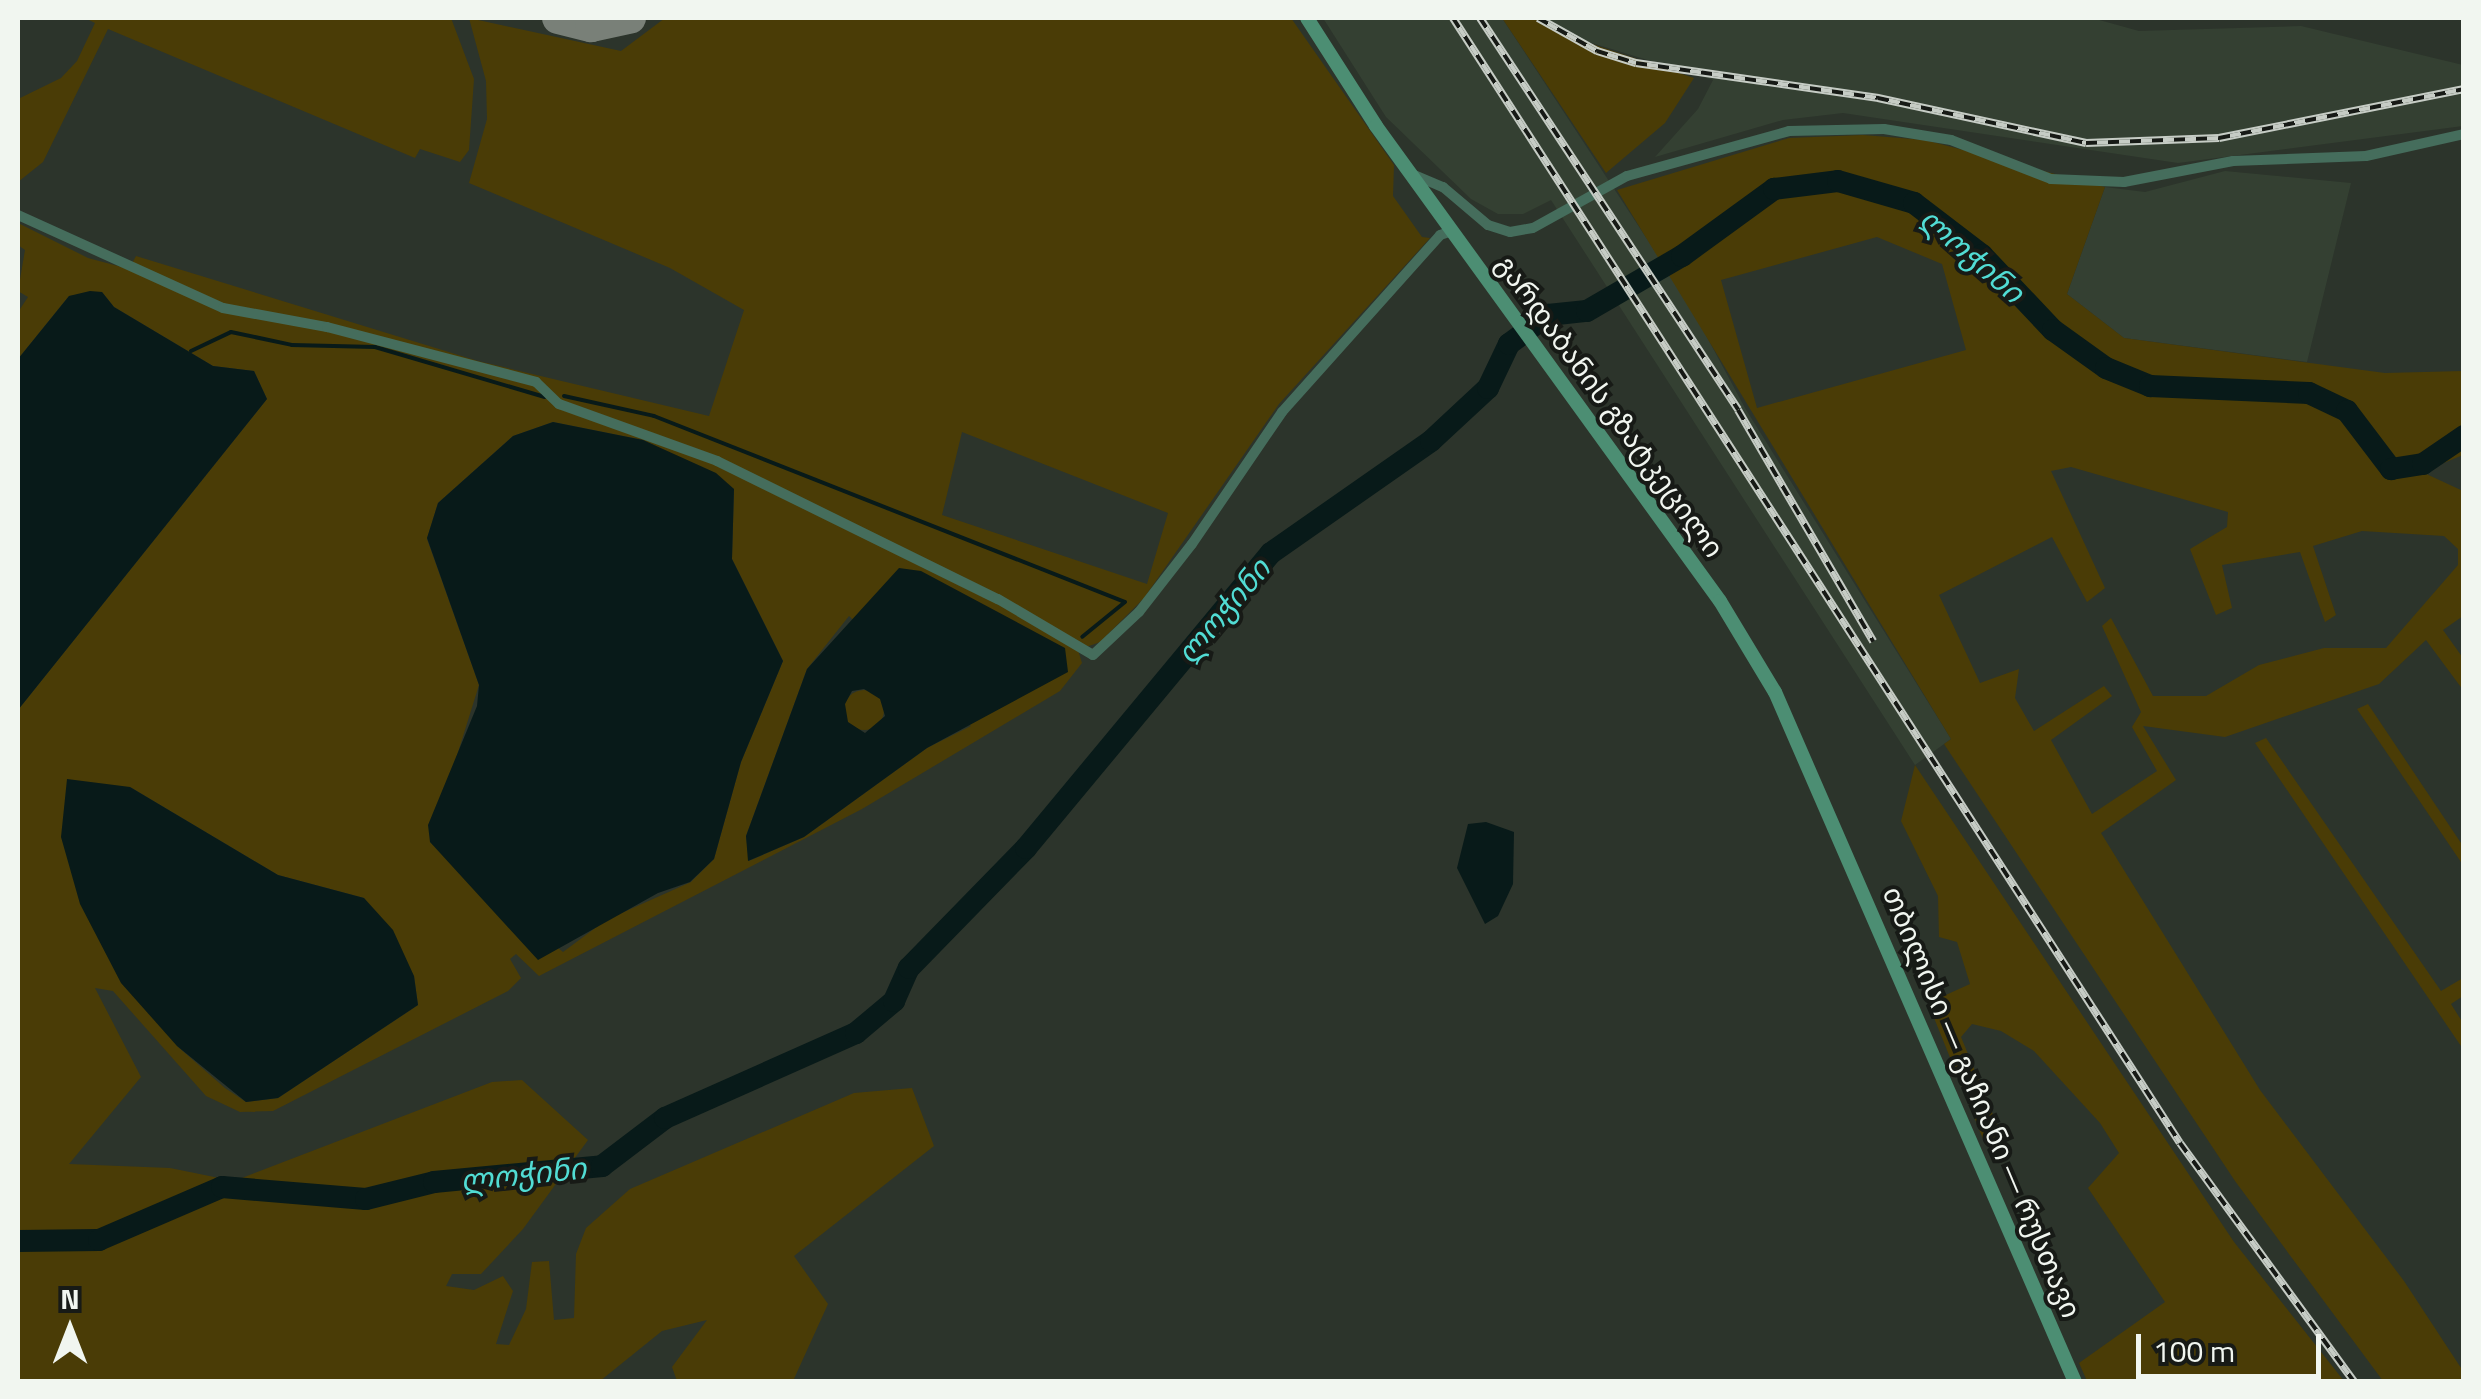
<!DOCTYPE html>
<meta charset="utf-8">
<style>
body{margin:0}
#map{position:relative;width:2481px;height:1399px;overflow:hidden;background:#2c342b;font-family:"Titillium Web","Noto Sans Georgian",sans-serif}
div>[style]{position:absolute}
.built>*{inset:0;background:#344032}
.green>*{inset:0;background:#4a3c06}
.round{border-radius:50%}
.water>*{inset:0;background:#081a19}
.stream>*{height:4px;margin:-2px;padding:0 2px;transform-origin:2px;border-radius:2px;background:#081a19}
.river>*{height:22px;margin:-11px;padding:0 11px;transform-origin:11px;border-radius:11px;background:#081a19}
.taxiway>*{height:32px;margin:-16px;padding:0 16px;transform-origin:16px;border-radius:16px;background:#798078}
.minor>*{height:10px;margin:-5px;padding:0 5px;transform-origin:5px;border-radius:5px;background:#456d5c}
.secondary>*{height:14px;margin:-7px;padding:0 7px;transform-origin:7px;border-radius:7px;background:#4c8e73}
.rail>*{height:8px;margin-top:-4px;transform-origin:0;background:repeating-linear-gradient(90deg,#171a16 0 11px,#c6ccc5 0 22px);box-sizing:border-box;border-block:2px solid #c6ccc5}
span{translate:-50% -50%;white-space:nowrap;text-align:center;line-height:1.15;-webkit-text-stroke:8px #171a16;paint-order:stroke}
.street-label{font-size:28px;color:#f1f6f0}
.water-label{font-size:30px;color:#51dcd4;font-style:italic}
.frame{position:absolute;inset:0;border:20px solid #f1f6f0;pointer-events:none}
.north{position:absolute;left:20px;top:1279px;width:100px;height:100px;-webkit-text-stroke:8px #171a16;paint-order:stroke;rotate:0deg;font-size:28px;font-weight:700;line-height:40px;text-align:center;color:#f1f6f0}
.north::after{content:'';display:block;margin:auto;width:35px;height:45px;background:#f1f6f0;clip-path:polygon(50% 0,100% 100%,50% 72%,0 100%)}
.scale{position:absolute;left:2136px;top:1334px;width:185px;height:45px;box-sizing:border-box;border:5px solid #f1f6f0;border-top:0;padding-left:12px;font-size:30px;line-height:35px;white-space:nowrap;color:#f1f6f0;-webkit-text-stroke:8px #171a16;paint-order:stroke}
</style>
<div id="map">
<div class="built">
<i style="clip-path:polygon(1323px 18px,1502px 18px,1687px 300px,1745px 408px,1951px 739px,1915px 765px,1551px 200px,1523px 214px,1498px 214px,1471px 199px,1386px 117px)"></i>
<i style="clip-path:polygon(1535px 18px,2092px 18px,2139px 31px,2301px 26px,2463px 65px,2463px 126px,2178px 163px,1843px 113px,1783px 120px,1655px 157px,1698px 109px,1713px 80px,1556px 32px)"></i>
<i style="clip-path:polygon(2225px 171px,2351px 183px,2307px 362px,2124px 338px,2067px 294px,2105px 187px,2145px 192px)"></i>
</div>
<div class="green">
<i style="clip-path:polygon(85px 18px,451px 18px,474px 79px,469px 150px,460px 162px,420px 149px,415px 158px,108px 29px,43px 162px,18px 182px,18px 99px,61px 78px,77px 61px,95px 23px)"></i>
<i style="clip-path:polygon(evenodd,469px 18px,621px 51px,665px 18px,1291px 18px,1394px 165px,1393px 196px,1422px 237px,1430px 238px,1279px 404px,1144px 598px,1100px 642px,1078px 650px,1082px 663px,1060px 691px,862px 809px,539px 976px,516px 954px,510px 959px,521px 978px,508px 991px,273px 1111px,240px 1112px,206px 1096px,113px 991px,95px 988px,141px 1077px,69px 1164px,170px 1168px,234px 1181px,492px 1082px,522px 1080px,588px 1140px,523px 1229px,481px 1274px,452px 1274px,446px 1286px,474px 1290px,503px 1276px,513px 1291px,496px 1344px,509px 1345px,526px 1309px,532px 1262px,549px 1261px,554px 1320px,574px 1318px,576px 1254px,586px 1228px,630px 1189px,854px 1093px,912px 1088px,934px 1146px,794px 1256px,828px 1304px,793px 1381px,677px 1381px,672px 1367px,707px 1320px,662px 1331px,600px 1381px,18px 1381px,18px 710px,267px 399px,254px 371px,213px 366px,114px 307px,102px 292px,69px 296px,18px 359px,18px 312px,28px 297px,18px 291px,25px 250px,18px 245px,18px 223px,88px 258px,129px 269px,136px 256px,478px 361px,709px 416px,744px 310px,670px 268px,469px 183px,487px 119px,486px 81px,469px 18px,553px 422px,643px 440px,734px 489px,732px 559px,783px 661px,741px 762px,714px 859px,691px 882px,606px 920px,563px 952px,430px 842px,479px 685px,427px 539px,438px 503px,513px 436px,553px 422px,469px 18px,962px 432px,1168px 513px,1147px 584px,942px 515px,962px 432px,469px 18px,849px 616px,971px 726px,927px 748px,804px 837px,749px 861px,746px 836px,807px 669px,849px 616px,469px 18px,130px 787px,278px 875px,364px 898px,414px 976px,418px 1005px,278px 1098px,246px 1102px,225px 1088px,177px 1046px,130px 787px)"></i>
<i style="clip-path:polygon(1502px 18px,1535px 18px,1556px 32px,1694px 78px,1665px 123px,1606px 173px)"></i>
<i style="clip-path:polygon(evenodd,1863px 135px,1925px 140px,2105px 187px,2067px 294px,2124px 338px,2385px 373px,2463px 371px,2463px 455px,2422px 472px,2463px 491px,2463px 616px,2443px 630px,2463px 658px,2463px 690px,2426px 640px,2379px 684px,2225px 737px,2143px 726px,2176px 780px,2101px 833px,2260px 1090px,2404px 1281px,2463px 1371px,2463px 1381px,2383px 1381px,2235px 1181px,1944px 744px,1951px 739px,1617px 190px,1789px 138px,1863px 135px,1877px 237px,1942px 264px,1966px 350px,1757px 408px,1721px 280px,1877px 237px,1863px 135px,2071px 467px,2228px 512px,2227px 527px,2190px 549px,2216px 615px,2232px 608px,2222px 565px,2300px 552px,2325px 622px,2336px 615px,2313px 546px,2362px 531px,2444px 536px,2458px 549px,2458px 565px,2386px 648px,2324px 648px,2259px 665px,2206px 696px,2153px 696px,2111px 618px,2102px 626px,2141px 712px,2132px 727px,2157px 771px,2092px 814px,2051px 740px,2112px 696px,2104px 686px,2034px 731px,2015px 698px,2019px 669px,1980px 683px,1939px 595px,2052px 537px,2087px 602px,2105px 588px,2051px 471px,2071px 467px)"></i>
<i class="round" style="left:844px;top:690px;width:40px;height:40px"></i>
<i style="clip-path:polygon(2368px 704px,2463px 846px,2463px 865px,2357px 709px)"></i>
<i style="clip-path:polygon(2266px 738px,2441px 991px,2463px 978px,2463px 996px,2451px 1004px,2463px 1023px,2463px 1049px,2255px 743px)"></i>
<i style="clip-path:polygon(1915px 765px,2234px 1242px,2344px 1381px,2087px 1381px,2079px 1363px,2165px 1302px,2088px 1188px,2119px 1153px,2100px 1123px,2034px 1051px,2001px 1031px,1972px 1024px,1961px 1037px,2003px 1139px,1985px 1144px,1928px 1003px,1970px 984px,1957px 942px,1939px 937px,1938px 896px,1901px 821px)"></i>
</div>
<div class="water">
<i style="clip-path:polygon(90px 291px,102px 292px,114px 307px,213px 366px,254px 371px,267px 399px,18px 710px,18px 359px,69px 296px)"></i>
<i style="clip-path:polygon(553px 422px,643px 440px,716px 473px,734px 489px,732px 559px,783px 661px,741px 762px,714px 859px,690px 882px,658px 893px,538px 960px,430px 842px,428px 825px,477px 706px,479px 685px,427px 538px,438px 503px,513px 436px)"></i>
<i style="clip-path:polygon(evenodd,899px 568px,921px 571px,1065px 648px,1068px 672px,927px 748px,804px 837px,748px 861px,746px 836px,807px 669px,899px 568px,864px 689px,880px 699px,885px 716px,865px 733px,848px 722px,845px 704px,852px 691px,864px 689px)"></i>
<i style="clip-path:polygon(67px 779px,130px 787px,278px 875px,364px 898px,393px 930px,414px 976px,418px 1005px,278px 1098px,246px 1102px,177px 1046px,121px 983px,80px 904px,61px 837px)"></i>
<i style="clip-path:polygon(1486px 822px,1514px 832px,1513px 884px,1498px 916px,1485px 924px,1457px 868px,1468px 824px)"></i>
</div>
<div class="stream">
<i style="left:191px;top:351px;width:44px;rotate:-25.4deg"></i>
<i style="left:231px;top:332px;width:62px;rotate:12deg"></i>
<i style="left:292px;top:345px;width:83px;rotate:1.4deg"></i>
<i style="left:375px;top:347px;width:177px;rotate:16.4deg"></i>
<i style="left:564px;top:396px;width:92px;rotate:12.5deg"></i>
<i style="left:654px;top:416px;width:506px;rotate:21.55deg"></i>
<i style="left:1125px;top:602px;width:55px;rotate:140.9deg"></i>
</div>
<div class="river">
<i style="left:18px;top:1241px;width:81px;rotate:-0.7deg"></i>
<i style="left:99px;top:1240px;width:134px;rotate:-23.3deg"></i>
<i style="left:222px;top:1187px;width:144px;rotate:4.8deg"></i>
<i style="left:366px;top:1199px;width:70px;rotate:-14deg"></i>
<i style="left:434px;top:1182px;width:169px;rotate:-5.4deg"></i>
<i style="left:602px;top:1166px;width:79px;rotate:-37.3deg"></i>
<i style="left:665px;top:1118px;width:209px;rotate:-24deg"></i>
<i style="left:856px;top:1033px;width:50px;rotate:-40.1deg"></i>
<i style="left:894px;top:1001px;width:36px;rotate:-66deg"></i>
<i style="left:909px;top:968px;width:168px;rotate:-45.7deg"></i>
<i style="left:1026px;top:848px;width:383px;rotate:-50.3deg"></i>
<i style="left:1271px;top:553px;width:195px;rotate:-35deg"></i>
<i style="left:1431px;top:441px;width:78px;rotate:-42.9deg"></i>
<i style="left:1488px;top:388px;width:49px;rotate:-64.5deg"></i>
<i style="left:1509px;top:344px;width:49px;rotate:-36.6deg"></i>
<i style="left:1548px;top:315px;width:39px;rotate:-6deg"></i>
<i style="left:1587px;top:311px;width:110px;rotate:-30.1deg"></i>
<i style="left:1682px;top:256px;width:114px;rotate:-36.1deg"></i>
<i style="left:1774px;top:189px;width:64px;rotate:-7.1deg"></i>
<i style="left:1838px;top:181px;width:79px;rotate:16.1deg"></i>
<i style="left:1914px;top:203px;width:86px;rotate:37.4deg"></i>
<i style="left:1982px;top:255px;width:103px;rotate:46.6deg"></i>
<i style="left:2053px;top:330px;width:65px;rotate:35.6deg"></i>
<i style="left:2106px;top:368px;width:48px;rotate:22.2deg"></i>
<i style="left:2150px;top:386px;width:159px;rotate:2.5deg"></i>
<i style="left:2309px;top:393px;width:42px;rotate:25.3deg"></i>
<i style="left:2347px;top:411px;width:73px;rotate:52.8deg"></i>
<i style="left:2391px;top:469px;width:32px;rotate:-9deg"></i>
<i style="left:2423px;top:464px;width:50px;rotate:-34.3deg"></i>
</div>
<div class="taxiway">
<i style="left:558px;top:18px;width:34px;rotate:14deg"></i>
<i style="left:591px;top:26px;width:40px;rotate:-12deg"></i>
</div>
<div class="minor">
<i style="left:1412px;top:174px;width:34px;rotate:23deg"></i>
<i style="left:1443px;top:187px;width:59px;rotate:40.2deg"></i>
<i style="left:1488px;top:225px;width:23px;rotate:18deg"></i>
<i style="left:1510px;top:232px;width:23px;rotate:-10deg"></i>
<i style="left:1533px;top:228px;width:107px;rotate:-29deg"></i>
<i style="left:1627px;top:176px;width:168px;rotate:-15.5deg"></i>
<i style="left:1789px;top:131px;width:95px;rotate:-1.2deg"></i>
<i style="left:1884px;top:129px;width:68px;rotate:9.3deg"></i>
<i style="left:1951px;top:140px;width:107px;rotate:21.3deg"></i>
<i style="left:2051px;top:179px;width:73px;rotate:2.4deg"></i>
<i style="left:2124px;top:182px;width:111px;rotate:-10.9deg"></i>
<i style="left:2233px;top:161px;width:133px;rotate:-2.2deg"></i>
<i style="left:2366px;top:156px;width:100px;rotate:-12.7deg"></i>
<i style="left:18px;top:215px;width:225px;rotate:24.4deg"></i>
<i style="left:223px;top:308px;width:106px;rotate:10.4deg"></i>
<i style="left:327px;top:327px;width:216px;rotate:14.7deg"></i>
<i style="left:536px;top:382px;width:32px;rotate:44deg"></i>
<i style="left:559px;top:404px;width:168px;rotate:19.8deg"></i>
<i style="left:717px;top:461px;width:313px;rotate:26.2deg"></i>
<i style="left:998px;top:599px;width:110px;rotate:30.5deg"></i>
<i style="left:1093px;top:655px;width:63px;rotate:-43.1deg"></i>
<i style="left:1139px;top:612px;width:86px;rotate:-52.1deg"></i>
<i style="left:1192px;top:544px;width:160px;rotate:-55.7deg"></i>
<i style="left:1282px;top:412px;width:237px;rotate:-48.2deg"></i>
<i style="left:1440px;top:235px;width:13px;rotate:-18deg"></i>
</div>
<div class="secondary">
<i style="left:1307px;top:18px;width:128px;rotate:57.4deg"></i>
<i style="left:1376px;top:126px;width:586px;rotate:54.09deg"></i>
<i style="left:1720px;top:601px;width:106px;rotate:58.9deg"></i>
<i style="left:1775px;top:692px;width:752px;rotate:66.5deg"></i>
</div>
<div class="rail">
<i style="left:1453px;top:18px;width:1339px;rotate:57.13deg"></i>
<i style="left:2180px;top:1143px;width:296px;rotate:53.9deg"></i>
<i style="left:1480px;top:18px;width:469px;rotate:56.6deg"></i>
<i style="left:1738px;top:410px;width:268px;rotate:59.7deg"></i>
<i style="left:1538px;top:18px;width:68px;rotate:29.2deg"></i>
<i style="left:1597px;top:51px;width:41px;rotate:17.1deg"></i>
<i style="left:1636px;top:63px;width:245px;rotate:8.2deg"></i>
<i style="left:1878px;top:98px;width:213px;rotate:12.2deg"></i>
<i style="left:2086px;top:143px;width:133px;rotate:-2.2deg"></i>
<i style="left:2219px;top:138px;width:250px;rotate:-11.3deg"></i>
</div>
<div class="street-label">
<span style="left:1610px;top:406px;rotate:54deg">გარდაბანის გზატკეცილი</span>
<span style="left:1982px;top:1102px;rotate:67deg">თბილისი — გაჩიანი — რუსთავი</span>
</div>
<div class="water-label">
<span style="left:1972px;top:255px;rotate:41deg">ლოჭინი</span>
<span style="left:1223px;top:611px;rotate:-50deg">ლოჭინი</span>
<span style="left:523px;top:1174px;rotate:-6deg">ლოჭინი</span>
</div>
<div class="frame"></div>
<div class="north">N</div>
<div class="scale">100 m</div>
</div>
